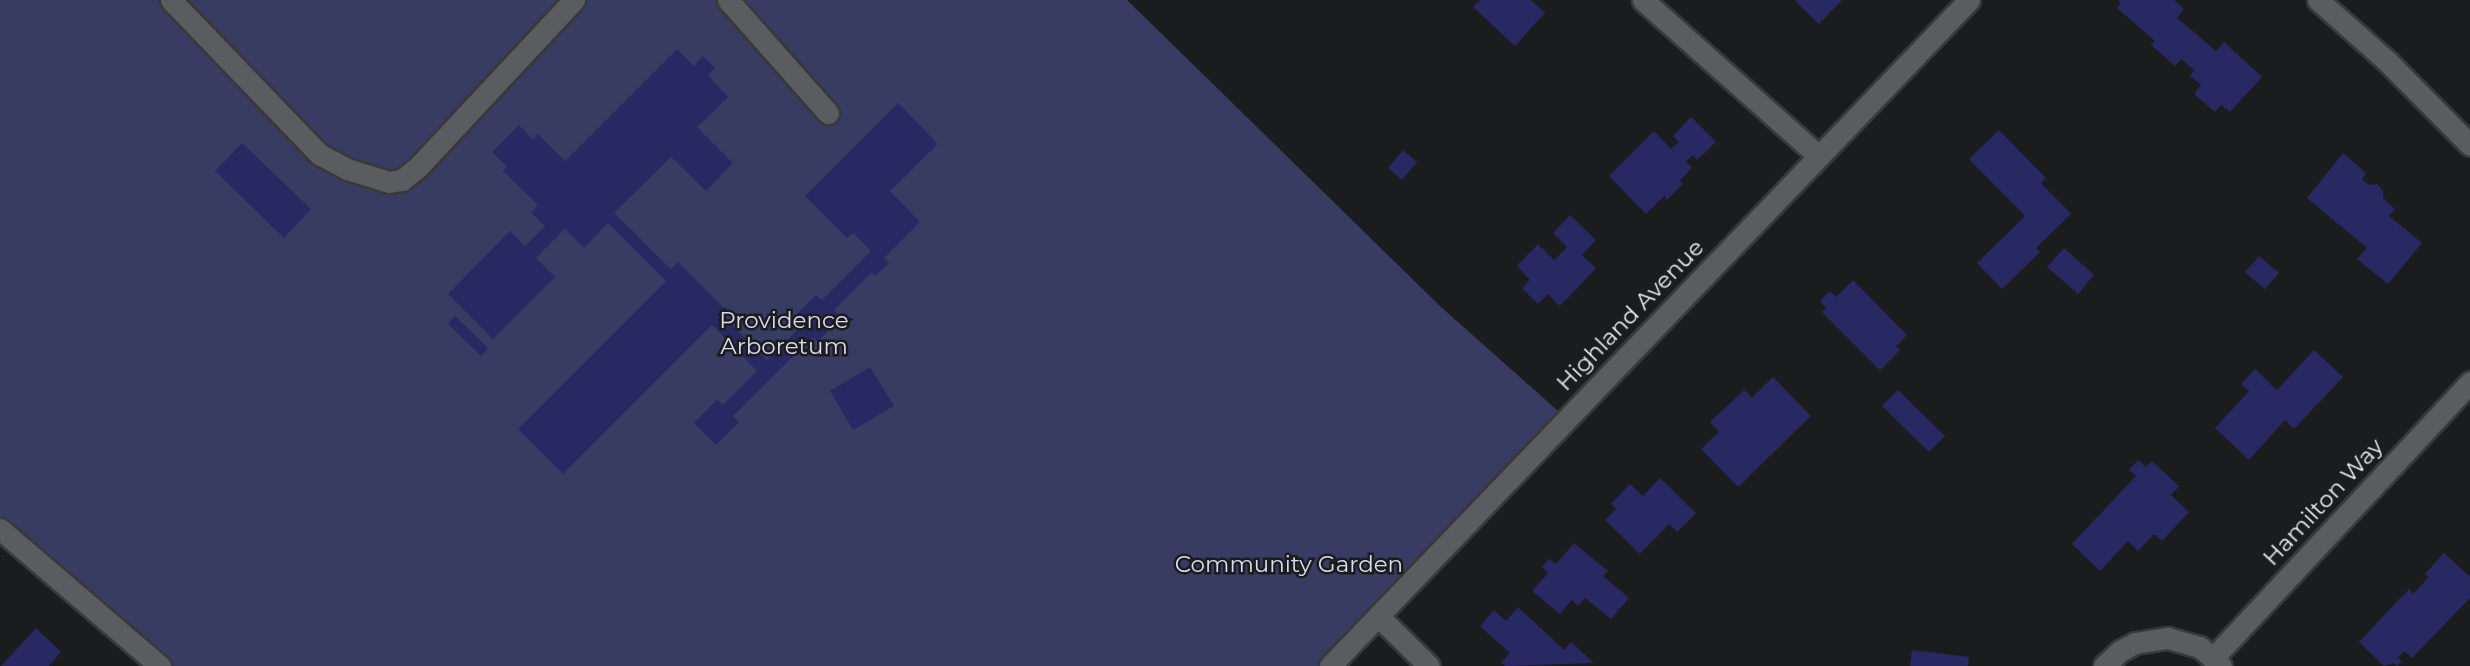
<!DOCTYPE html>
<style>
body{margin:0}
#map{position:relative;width:2470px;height:666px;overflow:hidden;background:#1b1c1e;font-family:Montserrat,sans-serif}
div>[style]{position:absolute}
.green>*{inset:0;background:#383c63}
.building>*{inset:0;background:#282962}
.roads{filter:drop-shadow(2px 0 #39393b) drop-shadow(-2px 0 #39393b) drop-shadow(0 2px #39393b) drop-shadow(0 -2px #39393b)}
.minor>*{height:21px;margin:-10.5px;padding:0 10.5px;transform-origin:10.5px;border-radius:10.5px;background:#5b5c5f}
span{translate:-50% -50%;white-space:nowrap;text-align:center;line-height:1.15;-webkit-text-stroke:5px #1b1c1e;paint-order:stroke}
.street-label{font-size:23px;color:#ececee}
.park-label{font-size:23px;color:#d9dcef}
</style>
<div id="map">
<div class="green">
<i style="clip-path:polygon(0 0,1127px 0,1441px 307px,1567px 419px,1330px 666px,159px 666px,0 531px)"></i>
</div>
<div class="building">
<i style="clip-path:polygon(1480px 0,1531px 0,1545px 13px,1515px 46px,1473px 7px)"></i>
<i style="clip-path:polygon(1794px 0,1842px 0,1819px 24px)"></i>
<i style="clip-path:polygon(2118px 0,2174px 0,2184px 9px,2177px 18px,2216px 51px,2224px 42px,2262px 77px,2230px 112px,2221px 105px,2215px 112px,2194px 94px,2201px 85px,2190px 76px,2194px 70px,2181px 59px,2175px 66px,2151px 45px,2155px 41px,2117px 8px,2121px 3px)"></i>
<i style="clip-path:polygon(677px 49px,694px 66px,703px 56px,715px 68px,708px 75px,728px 97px,697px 127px,733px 163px,706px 191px,671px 157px,614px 213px,671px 269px,678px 262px,727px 311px,723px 316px,767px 360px,802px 325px,794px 317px,816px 295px,822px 300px,871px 251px,853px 233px,847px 238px,805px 196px,898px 103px,938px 144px,890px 191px,920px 222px,884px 258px,889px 263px,875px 276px,872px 272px,834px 310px,841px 318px,818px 341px,813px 337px,733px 416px,739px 422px,716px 445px,694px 423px,717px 400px,723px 405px,757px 371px,712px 325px,563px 474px,518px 429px,666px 281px,608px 223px,584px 248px,565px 229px,536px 258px,555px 277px,493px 339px,448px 294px,510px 231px,525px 246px,545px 226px,531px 213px,538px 205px,503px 171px,507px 167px,492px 152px,519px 125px,533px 139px,538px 134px,565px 161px)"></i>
<i style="clip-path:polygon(1691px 117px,1716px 142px,1697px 160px,1693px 155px,1686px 161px,1692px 168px,1680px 180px,1683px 184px,1667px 200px,1664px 196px,1646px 214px,1609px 176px,1654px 131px,1671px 149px,1679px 142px,1673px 136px)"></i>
<i style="clip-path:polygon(1999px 130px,2046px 178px,2041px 183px,2071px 214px,2036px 248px,2040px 252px,2002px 289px,1977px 263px,2025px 216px,1969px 159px)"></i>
<i style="clip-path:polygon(242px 143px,311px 209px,284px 238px,215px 171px)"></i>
<i style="clip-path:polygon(1403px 150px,1417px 162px,1402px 180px,1388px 168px)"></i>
<i style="clip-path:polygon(2343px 153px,2366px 173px,2362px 179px,2369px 185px,2377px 184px,2383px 191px,2383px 198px,2395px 209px,2389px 216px,2422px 243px,2388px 284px,2357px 259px,2367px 248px,2307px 198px)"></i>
<i style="clip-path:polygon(1570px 215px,1596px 240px,1582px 255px,1596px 268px,1560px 306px,1548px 294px,1538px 304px,1522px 288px,1530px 280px,1517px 266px,1538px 244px,1554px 260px,1567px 247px,1553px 233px)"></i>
<i style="clip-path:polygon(2064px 248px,2094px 275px,2078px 294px,2047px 267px)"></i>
<i style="clip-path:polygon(2259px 256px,2279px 273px,2265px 289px,2245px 272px)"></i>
<i style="clip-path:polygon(1853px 280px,1907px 335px,1896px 346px,1900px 350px,1880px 370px,1822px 312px,1826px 308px,1820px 301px,1830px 291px,1836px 297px)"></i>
<i style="clip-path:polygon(455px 316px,488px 348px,481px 356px,448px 324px)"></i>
<i style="clip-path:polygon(2314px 350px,2343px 377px,2294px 429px,2285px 420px,2249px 460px,2215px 428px,2249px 391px,2241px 384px,2255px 369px,2277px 390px)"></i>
<i style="clip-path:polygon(870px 367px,894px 406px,853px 430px,830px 391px)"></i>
<i style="clip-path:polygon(1773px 377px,1811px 416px,1738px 487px,1701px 449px,1719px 432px,1710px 422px,1744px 390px,1752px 398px)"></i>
<i style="clip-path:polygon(1898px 390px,1945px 436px,1929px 452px,1882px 406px)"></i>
<i style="clip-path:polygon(2138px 460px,2146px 467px,2152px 461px,2179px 486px,2171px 495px,2189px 512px,2162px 541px,2154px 534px,2138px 551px,2128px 541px,2100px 571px,2072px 544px,2136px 476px,2129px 470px)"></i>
<i style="clip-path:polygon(1660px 478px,1696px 513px,1677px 532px,1669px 524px,1640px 554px,1605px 520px,1616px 509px,1611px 504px,1630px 484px,1643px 496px)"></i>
<i style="clip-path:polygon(1574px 543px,1608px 571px,1603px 576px,1629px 598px,1611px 619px,1585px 598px,1578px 606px,1572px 600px,1560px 614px,1532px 591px,1548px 573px,1542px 567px,1549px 559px,1556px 564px)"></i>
<i style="clip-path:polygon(2444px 553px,2470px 577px,2470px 598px,2412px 658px,2404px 651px,2398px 658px,2402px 661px,2397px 666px,2393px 663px,2384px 666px,2359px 642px,2409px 589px,2413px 594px,2429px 577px,2425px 574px)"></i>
<i style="clip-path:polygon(1518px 607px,1564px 650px,1571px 642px,1594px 663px,1505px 666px,1501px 662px,1510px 653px,1480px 626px,1494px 610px,1506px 621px)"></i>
<i style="clip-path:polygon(36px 628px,61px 652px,49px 666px,1px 666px)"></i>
<i style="clip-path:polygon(1912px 650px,1969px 657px,1968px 666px,1910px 666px)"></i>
</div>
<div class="roads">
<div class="minor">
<i style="left:171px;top:0;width:214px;rotate:46.1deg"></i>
<i style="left:319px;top:154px;width:32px;rotate:28deg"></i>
<i style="left:347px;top:169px;width:44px;rotate:17.2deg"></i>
<i style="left:389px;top:182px;width:13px;rotate:-9deg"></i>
<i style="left:402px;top:180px;width:21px;rotate:-39deg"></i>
<i style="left:418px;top:167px;width:229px;rotate:-47deg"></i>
<i style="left:728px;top:0;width:151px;rotate:48.5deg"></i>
<i style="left:1643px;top:0;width:235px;rotate:41.6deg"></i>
<i style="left:2318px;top:0;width:92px;rotate:41.5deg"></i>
<i style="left:2387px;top:61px;width:118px;rotate:45.3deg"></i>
<i style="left:0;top:529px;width:211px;rotate:40.6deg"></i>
<i style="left:1378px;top:616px;width:71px;rotate:44.4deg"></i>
<i style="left:2214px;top:657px;width:376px;rotate:-47deg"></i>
<i style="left:1330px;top:666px;width:923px;rotate:-46.19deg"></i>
<i style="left:2104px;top:666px;width:22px;rotate:-43deg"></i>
<i style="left:2120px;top:651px;width:17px;rotate:-28deg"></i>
<i style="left:2135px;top:643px;width:33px;rotate:-9deg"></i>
<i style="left:2168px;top:638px;width:33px;rotate:16deg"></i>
<i style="left:2200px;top:647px;width:28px;rotate:42deg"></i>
</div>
</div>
<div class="street-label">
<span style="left:1630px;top:315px;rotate:-46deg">Highland Avenue</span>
<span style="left:2323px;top:502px;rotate:-47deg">Hamilton Way</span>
</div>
<div class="park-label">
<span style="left:784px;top:333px">Providence<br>Arboretum</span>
<span style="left:1289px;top:564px">Community Garden</span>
</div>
</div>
